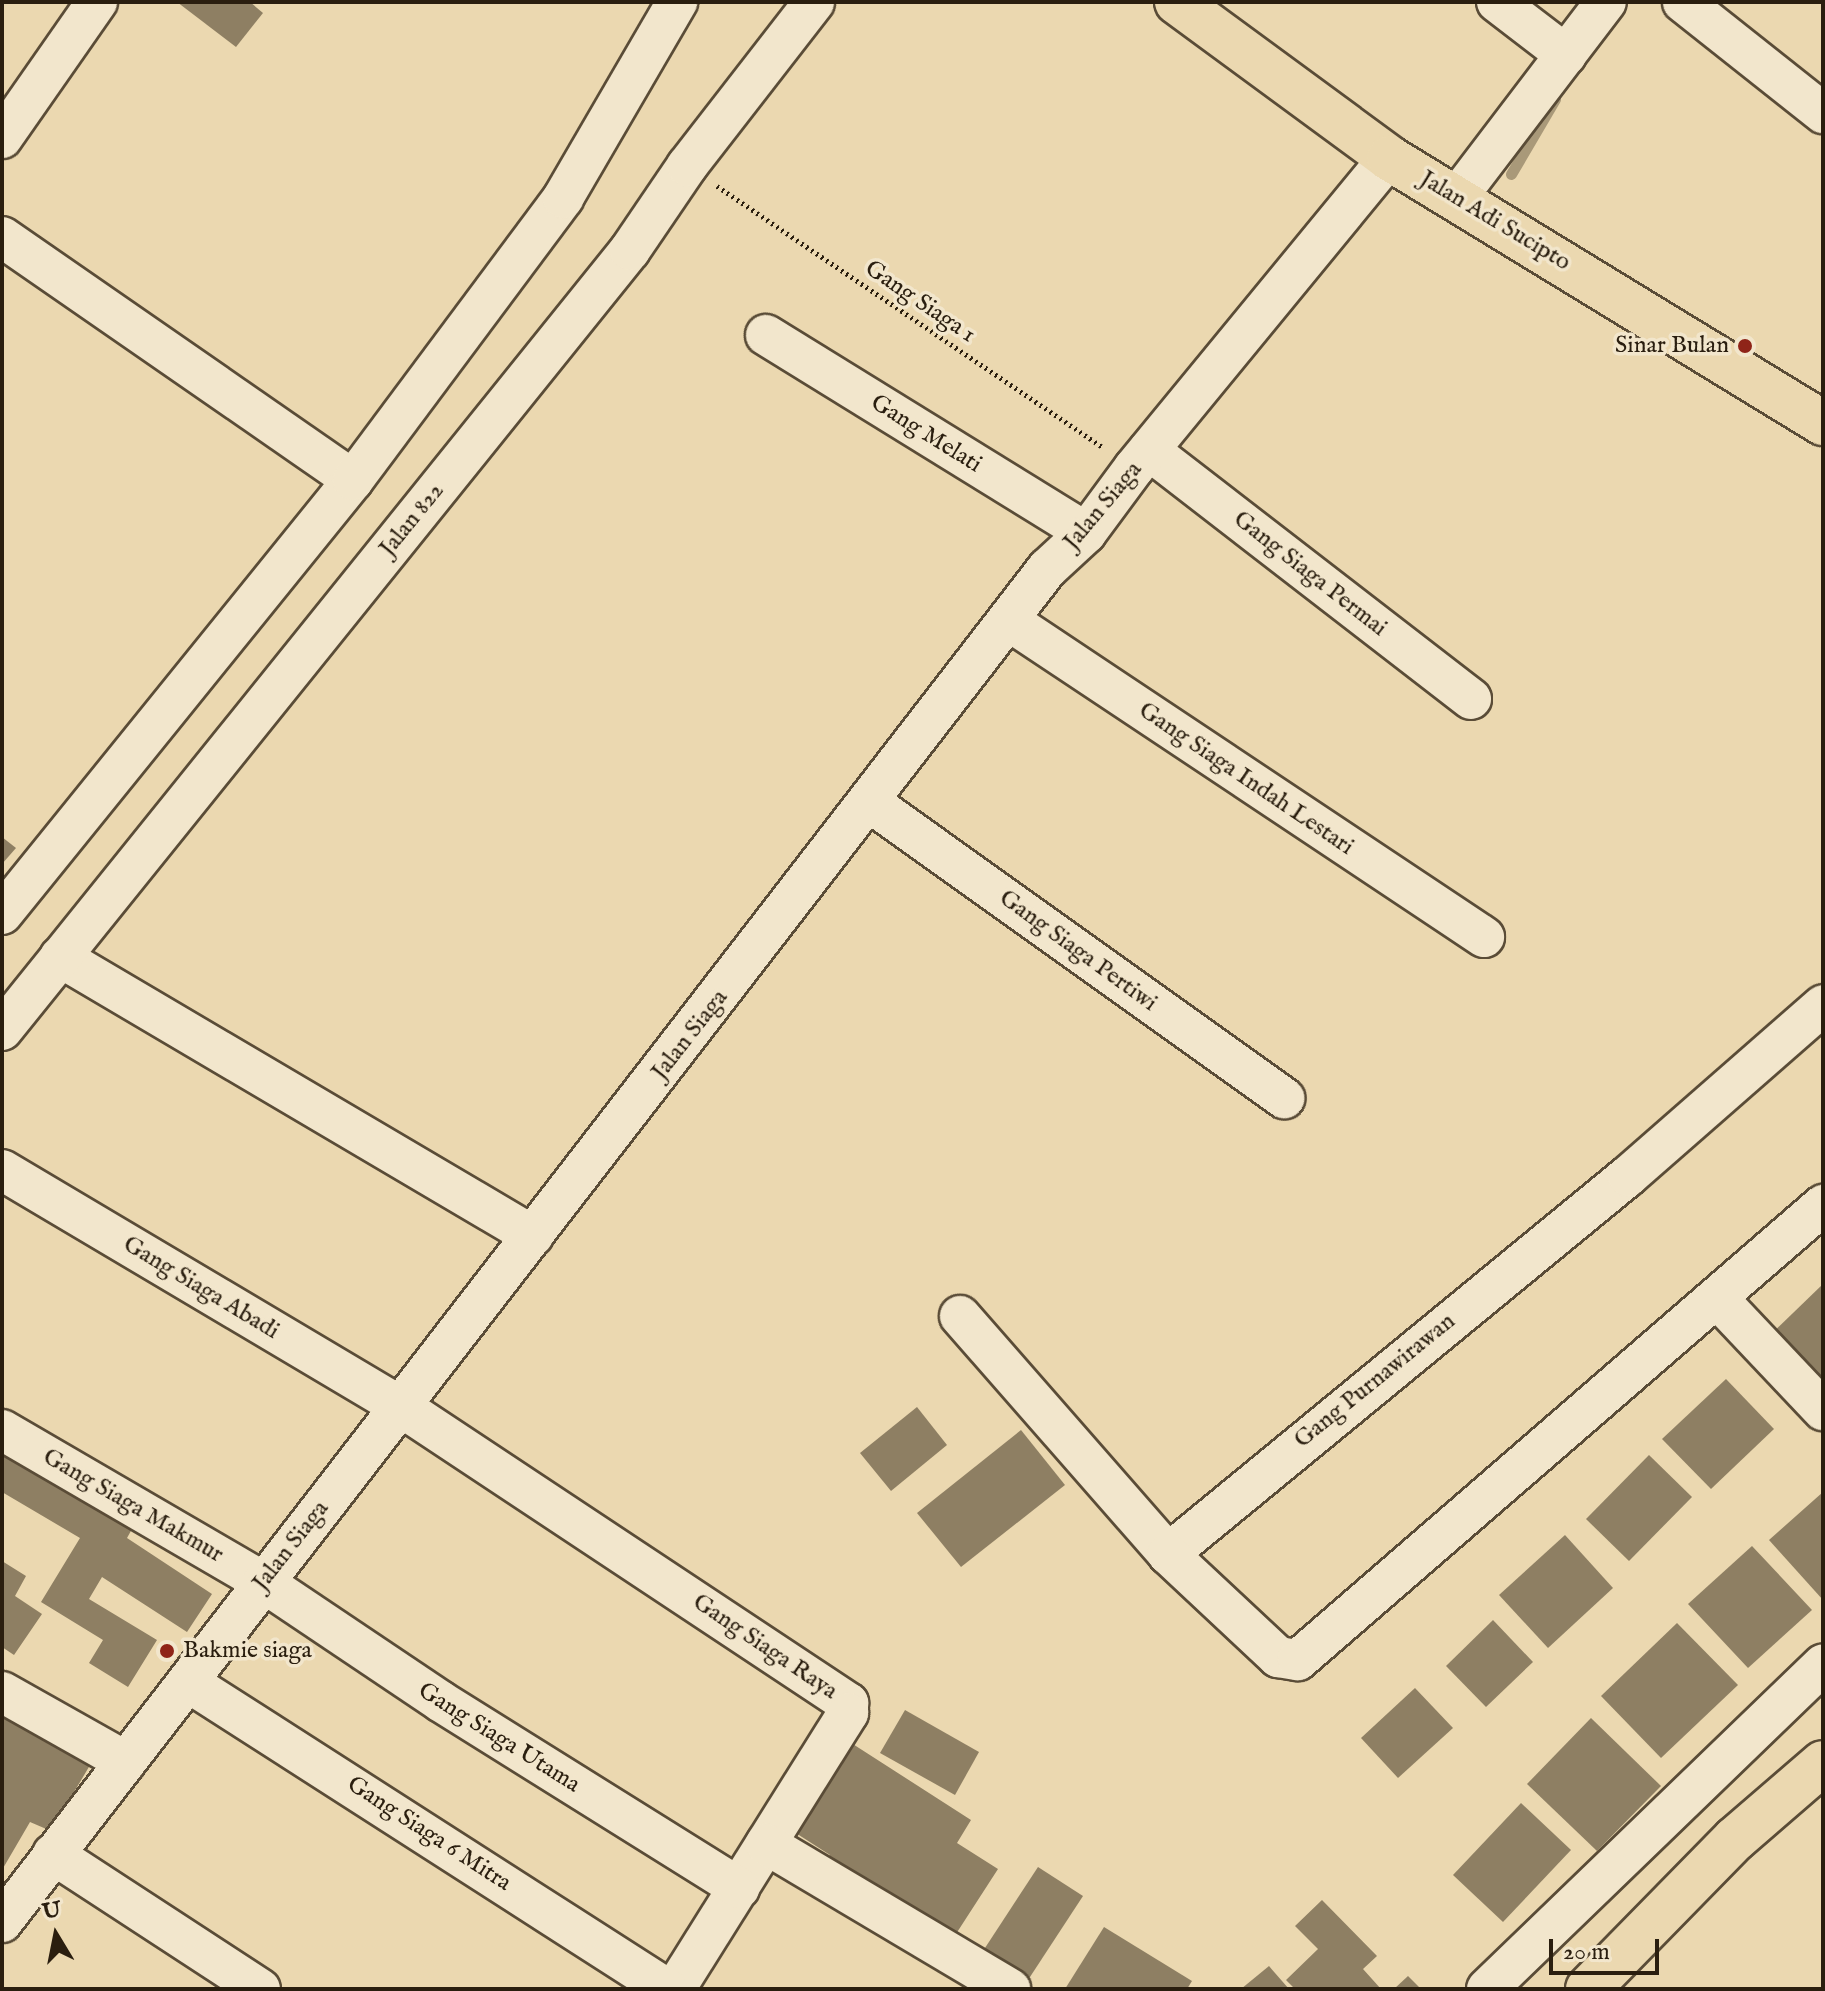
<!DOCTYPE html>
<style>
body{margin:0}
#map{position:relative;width:1825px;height:1991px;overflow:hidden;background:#ebd8b0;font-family:"IM FELL English",serif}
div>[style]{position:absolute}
.stream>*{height:11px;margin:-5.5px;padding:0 5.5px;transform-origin:5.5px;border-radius:5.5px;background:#a99979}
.building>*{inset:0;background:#8e7f63}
.path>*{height:5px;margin-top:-2.5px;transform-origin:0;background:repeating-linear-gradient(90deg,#2a1e0f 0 2px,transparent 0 6px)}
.roads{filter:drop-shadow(2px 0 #5a4c37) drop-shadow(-2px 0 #5a4c37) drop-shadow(0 2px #5a4c37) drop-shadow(0 -2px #5a4c37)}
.minor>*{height:40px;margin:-20px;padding:0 20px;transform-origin:20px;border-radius:20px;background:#f2e6cc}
.major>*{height:44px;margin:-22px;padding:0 22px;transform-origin:22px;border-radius:22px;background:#ebd8b0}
.highway>*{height:44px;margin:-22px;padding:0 22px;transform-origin:22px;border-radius:22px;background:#ebd8b0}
.dots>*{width:22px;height:22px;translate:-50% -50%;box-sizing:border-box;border:4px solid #f2e6cc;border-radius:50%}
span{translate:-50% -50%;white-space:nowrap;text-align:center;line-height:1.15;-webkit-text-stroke:7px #f2e6cc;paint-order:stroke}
.street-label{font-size:24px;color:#2a1e0f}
.poi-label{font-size:24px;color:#2a1e0f}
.right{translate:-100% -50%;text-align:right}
.left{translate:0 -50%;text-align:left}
.frame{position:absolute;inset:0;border:4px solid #2a1e0f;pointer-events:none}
.north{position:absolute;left:16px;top:1895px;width:80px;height:80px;-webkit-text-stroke:6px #f2e6cc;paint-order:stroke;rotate:350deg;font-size:22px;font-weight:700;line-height:32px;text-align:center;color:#2a1e0f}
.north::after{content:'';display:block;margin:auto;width:28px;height:36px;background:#2a1e0f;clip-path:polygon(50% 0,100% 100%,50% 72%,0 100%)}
.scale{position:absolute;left:1549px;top:1939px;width:110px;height:36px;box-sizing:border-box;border:4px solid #2a1e0f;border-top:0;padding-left:10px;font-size:24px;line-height:28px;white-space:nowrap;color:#2a1e0f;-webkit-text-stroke:6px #f2e6cc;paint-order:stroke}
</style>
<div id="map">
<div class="stream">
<i style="left:1511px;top:174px;width:87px;rotate:-59.6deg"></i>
</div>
<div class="building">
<i style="clip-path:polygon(177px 2px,250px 2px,263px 13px,236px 47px)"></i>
<i style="clip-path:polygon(2px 837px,16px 848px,2px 864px)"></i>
<i style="clip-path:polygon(1823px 1284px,1823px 1388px,1766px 1339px)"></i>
<i style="clip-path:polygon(1726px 1379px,1774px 1429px,1711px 1489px,1662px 1439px)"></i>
<i style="clip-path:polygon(917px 1407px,947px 1445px,891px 1491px,860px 1453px)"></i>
<i style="clip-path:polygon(1021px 1430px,1065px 1485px,961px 1567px,917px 1513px)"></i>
<i style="clip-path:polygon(2px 1452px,132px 1529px,127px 1538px,212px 1594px,187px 1632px,102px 1577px,89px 1599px,157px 1640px,128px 1687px,89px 1663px,103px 1640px,41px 1602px,80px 1538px,2px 1492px)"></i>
<i style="clip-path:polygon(1649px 1455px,1692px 1497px,1629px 1561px,1586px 1519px)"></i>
<i style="clip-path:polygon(1823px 1492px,1823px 1600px,1769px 1540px)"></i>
<i style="clip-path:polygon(1565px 1535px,1613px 1588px,1548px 1648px,1499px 1595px)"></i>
<i style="clip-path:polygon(1752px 1546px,1812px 1610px,1748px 1668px,1688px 1604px)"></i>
<i style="clip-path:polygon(2px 1561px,26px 1576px,15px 1596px,42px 1614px,14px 1655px,2px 1647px)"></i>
<i style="clip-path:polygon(1493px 1620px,1533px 1662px,1486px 1707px,1446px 1666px)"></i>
<i style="clip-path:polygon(1677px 1623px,1738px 1685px,1661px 1758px,1601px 1696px)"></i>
<i style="clip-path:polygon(1415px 1688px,1453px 1728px,1398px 1778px,1361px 1738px)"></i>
<i style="clip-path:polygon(2px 1698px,96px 1755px,51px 1831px,30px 1822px,2px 1870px)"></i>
<i style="clip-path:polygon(905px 1710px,979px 1752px,955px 1795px,880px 1753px)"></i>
<i style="clip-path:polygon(1591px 1718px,1661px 1786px,1597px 1851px,1527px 1784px)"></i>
<i style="clip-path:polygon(845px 1739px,971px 1820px,957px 1843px,998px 1869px,954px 1937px,821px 1868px,830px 1855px,788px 1828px)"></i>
<i style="clip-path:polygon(1521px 1803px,1571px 1850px,1503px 1922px,1453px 1875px)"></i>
<i style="clip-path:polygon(1038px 1867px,1083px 1896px,1028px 1980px,983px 1951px)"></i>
<i style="clip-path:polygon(1322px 1900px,1377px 1956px,1363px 1969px,1381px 1989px,1295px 1989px,1286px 1980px,1318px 1949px,1295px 1926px)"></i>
<i style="clip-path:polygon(1104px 1927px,1192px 1981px,1187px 1989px,1065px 1989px)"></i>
<i style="clip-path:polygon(1269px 1966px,1289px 1989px,1241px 1989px)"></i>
<i style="clip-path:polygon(1408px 1976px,1421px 1989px,1394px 1989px)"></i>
</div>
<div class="path">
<i style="left:717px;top:186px;width:466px;rotate:34.1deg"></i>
</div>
<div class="roads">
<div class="minor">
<i style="left:1497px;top:2px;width:87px;rotate:37.5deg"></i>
<i style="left:1683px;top:2px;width:179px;rotate:38.4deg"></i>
<i style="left:2px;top:138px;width:166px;rotate:-55.1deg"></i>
<i style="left:1458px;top:196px;width:244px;rotate:-52.7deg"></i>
<i style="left:2px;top:237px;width:427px;rotate:34.7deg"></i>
<i style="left:766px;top:335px;width:376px;rotate:31.7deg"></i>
<i style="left:1149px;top:450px;width:407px;rotate:37.7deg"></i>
<i style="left:1008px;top:620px;width:572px;rotate:33.66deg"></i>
<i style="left:871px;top:803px;width:508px;rotate:35.54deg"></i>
<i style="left:2px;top:914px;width:558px;rotate:-51.04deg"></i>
<i style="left:353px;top:480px;width:352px;rotate:-53.3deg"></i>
<i style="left:563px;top:198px;width:227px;rotate:-59.8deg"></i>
<i style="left:60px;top:957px;width:549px;rotate:30.53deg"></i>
<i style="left:2px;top:1030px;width:1001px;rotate:-51.16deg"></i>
<i style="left:630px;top:250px;width:102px;rotate:-55.8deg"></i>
<i style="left:687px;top:166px;width:207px;rotate:-52.2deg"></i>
<i style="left:2px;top:1170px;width:463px;rotate:30.7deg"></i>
<i style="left:400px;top:1406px;width:538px;rotate:33.54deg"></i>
<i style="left:848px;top:1703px;width:10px;rotate:90deg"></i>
<i style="left:848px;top:1713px;width:326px;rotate:122.1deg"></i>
<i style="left:1718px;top:1299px;width:153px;rotate:46.6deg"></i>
<i style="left:960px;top:1316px;width:316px;rotate:48.8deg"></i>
<i style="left:1168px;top:1554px;width:595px;rotate:-39.41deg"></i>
<i style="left:1628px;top:1176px;width:259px;rotate:-41.2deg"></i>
<i style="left:2px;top:1430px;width:302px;rotate:30.2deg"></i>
<i style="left:263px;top:1582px;width:213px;rotate:33.9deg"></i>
<i style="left:440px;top:1701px;width:353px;rotate:32deg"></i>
<i style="left:1168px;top:1554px;width:151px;rotate:43.1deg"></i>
<i style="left:1278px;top:1657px;width:20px;rotate:9deg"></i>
<i style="left:1298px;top:1660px;width:695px;rotate:-40.91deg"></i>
<i style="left:188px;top:1682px;width:569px;rotate:32.66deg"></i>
<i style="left:2px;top:1692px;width:142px;rotate:29.4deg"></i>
<i style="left:766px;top:1844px;width:284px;rotate:30.7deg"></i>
<i style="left:53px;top:1854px;width:247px;rotate:33.1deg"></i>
<i style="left:2px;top:1922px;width:1710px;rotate:-52.32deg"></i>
<i style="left:1047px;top:569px;width:53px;rotate:-42.7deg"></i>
<i style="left:1086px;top:533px;width:81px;rotate:-53.6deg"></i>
<i style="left:1134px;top:468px;width:401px;rotate:-50.6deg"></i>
<i style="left:1487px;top:1989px;width:467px;rotate:-44deg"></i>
</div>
<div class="major">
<i style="left:1177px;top:2px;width:263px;rotate:36.3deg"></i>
<i style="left:1389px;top:158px;width:509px;rotate:31.41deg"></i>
</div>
<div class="highway">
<i style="left:1588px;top:1989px;width:210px;rotate:-45.6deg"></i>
<i style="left:1735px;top:1839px;width:116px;rotate:-40.8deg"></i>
</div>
</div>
<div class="dots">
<i style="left:1745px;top:346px;background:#8f2418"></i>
<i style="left:167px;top:1651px;background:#8f2418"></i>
</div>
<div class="street-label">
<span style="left:1495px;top:221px;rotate:31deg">Jalan Adi Sucipto</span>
<span style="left:920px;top:302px;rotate:34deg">Gang Siaga 1</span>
<span style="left:926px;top:434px;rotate:32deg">Gang Melati</span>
<span style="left:1103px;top:506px;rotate:-50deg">Jalan Siaga</span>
<span style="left:412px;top:520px;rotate:-51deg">Jalan 822</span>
<span style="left:1310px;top:574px;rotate:38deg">Gang Siaga Permai</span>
<span style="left:1246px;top:779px;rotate:34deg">Gang Siaga Indah Lestari</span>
<span style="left:1078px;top:951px;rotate:36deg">Gang Siaga Pertiwi</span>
<span style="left:690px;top:1035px;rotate:-52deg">Jalan Siaga</span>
<span style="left:201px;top:1288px;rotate:31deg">Gang Siaga Abadi</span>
<span style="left:1375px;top:1381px;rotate:-39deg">Gang Purnawirawan</span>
<span style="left:133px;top:1506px;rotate:30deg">Gang Siaga Makmur</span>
<span style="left:291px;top:1546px;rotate:-52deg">Jalan Siaga</span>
<span style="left:765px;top:1647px;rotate:34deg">Gang Siaga Raya</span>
<span style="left:499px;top:1738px;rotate:32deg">Gang Siaga Utama</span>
<span style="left:429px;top:1834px;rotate:33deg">Gang Siaga 6 Mitra</span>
</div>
<div class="poi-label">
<span class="right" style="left:1729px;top:346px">Sinar Bulan</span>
<span class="left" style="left:183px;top:1651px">Bakmie siaga</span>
</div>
<div class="frame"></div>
<div class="north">U</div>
<div class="scale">20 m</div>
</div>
